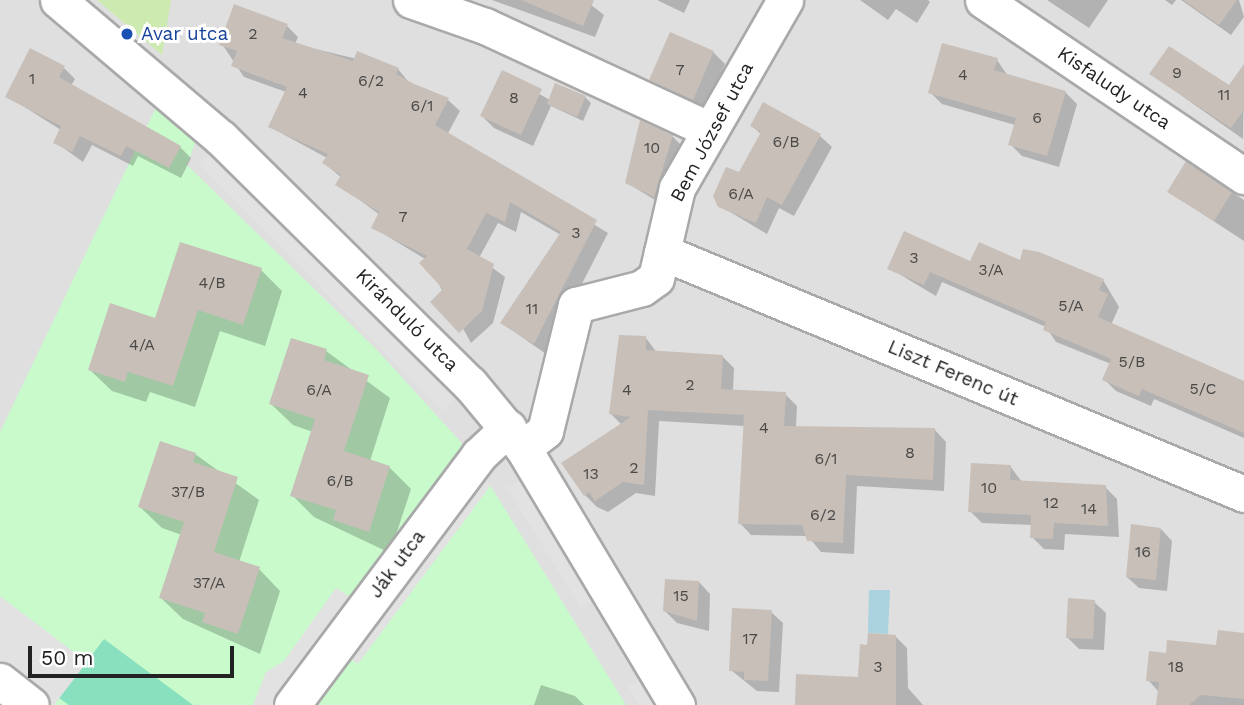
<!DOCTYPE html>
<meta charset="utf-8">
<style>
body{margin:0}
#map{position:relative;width:1244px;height:705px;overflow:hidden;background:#f2efe9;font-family:"Work Sans",sans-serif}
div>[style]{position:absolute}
.residential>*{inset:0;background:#e0dfdf}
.grass>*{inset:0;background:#cdebb0}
.park>*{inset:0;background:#c8facc}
.pitch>*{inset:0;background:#88e0be}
.parking>*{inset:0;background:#e2e2e2}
.water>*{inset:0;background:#aad3df}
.shadow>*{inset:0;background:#0003}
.building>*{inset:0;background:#c7bfb8}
.roads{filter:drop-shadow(2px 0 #a9a9a9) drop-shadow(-2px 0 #a9a9a9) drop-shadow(0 2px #a9a9a9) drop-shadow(0 -2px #a9a9a9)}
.minor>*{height:35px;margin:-17.5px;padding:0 17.5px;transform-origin:17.5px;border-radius:17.5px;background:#fff}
.dots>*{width:19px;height:19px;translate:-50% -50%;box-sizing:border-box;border:4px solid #fff;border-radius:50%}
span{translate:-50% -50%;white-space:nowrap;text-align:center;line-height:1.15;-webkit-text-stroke:6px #fff;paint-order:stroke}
.number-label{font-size:16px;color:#4b4948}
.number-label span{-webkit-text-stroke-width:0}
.transit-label{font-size:19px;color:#164399}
.left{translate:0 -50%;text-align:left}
.street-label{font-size:19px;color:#222}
.scale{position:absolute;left:28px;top:646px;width:206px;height:32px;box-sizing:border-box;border:4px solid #222;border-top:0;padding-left:9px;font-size:21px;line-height:24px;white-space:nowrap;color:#222;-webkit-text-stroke:5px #fff;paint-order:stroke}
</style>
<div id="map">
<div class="residential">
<i style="clip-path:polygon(0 0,1244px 0,1244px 705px,0 705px)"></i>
</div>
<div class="grass">
<i style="clip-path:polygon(97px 0,171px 0,162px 55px)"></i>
</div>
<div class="park">
<i style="clip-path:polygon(159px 101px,198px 135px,187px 165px,377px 350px,469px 451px,626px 705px,0 705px,0 432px)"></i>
</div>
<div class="pitch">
<i style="clip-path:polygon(104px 639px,193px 705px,69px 705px,59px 698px)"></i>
</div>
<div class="parking">
<i style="clip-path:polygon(221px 138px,470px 384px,442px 411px,199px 164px)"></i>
<i style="clip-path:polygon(475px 460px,491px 485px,358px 664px,335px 647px,292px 705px,253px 705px,266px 672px,284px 661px,336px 588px,365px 606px)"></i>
<i style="clip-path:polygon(537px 470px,611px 590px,581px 608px,507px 488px)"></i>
<i style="clip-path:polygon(0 596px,87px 662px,54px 705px,31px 705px,0 681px)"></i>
<i style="clip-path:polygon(657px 671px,677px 705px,639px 705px,628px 687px)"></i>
</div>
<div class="water">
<i style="clip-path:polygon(869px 590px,890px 590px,888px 634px,868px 633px)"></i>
</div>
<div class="shadow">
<i style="clip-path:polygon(492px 0,585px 0,604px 15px,595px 37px)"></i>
<i style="clip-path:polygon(657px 0,690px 0,684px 13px)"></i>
<i style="clip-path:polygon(860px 0,928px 0,930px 2px,917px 23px,896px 9px,888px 20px)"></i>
<i style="clip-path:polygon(1047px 0,1108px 0,1089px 28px)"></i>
<i style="clip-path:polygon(1165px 0,1176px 0,1172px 5px)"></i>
<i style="clip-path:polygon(1181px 0,1239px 0,1244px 17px,1231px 35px)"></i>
<i style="clip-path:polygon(287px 26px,298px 37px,295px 44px,398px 69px,411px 85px,448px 100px,460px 111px,447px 135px,608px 233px,546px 354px,502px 323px,561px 235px,521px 212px,516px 232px,498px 223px,479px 258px,505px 277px,493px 323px,471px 343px,425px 259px,374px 228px,380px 215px,338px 184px,342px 178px,324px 163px,327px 158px,270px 127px,286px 92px,244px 77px,222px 44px)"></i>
<i style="clip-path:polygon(713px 52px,725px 64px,705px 110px,652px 79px)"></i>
<i style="clip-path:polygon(997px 60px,1008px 76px,1065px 92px,1077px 104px,1059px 167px,1022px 156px,1010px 144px,1015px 125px,942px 104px,930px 92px)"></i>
<i style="clip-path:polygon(1244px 67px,1243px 139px,1151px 74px,1229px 88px)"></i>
<i style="clip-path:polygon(64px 68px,75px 79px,71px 86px,180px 147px,191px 158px,181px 178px,138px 156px,133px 166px,92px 145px,83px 162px,55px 142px,61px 130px,7px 96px)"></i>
<i style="clip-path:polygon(502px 73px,550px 100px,585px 97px,591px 103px,583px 121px,551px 106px,533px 146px,494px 128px,482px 116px)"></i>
<i style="clip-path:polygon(752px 126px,820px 136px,832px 147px,794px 216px,779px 208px,767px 234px,720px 206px,762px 135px)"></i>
<i style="clip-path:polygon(672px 136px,683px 147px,665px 206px,627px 183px)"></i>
<i style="clip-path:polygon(1187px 164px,1244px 200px,1244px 241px,1169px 192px)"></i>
<i style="clip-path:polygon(1021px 263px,1103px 280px,1119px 307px,1111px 325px,1244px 385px,1244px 438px,1154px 399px,1151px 406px,1116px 391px,1104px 379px,1111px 364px,1056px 342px,1046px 327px,942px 282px,936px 296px,889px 268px)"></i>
<i style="clip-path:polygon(261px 270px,282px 291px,265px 346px,220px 331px,195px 407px,150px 392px,146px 402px,112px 391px,90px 370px,156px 320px)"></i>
<i style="clip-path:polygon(646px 338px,657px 353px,722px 356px,734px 368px,733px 391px,785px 394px,797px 406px,796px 428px,935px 430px,946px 442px,944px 491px,857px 486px,854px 554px,821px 552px,808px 536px,751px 535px,740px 523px,745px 426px,659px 421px,655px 496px,636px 493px,608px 512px,597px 507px,585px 495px,622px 425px,610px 413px)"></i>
<i style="clip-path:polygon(326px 351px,390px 398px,370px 461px,389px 467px,411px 489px,390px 553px,314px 517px,292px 495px,313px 432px,293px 425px,271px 404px)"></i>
<i style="clip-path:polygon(195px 454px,259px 500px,239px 562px,259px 569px,280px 591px,260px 654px,183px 619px,161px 598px,182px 535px,162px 528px,140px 507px)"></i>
<i style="clip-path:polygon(1010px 466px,1022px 482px,1105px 487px,1117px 499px,1119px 537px,1065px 534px,1064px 550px,1044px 549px,1032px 537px,1032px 525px,982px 523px,970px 511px)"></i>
<i style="clip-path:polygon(1161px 529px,1172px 541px,1167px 591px,1139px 588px,1127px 577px)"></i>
<i style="clip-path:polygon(699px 582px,710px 594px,709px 631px,677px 623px,665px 611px)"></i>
<i style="clip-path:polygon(1094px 602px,1106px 613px,1104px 650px,1079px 649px,1067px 637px)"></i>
<i style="clip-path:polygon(771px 612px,783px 623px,779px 692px,757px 691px,731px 670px)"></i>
<i style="clip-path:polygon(1244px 634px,1244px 705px,1158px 705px,1159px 692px,1148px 680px,1167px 655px,1218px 647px)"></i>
<i style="clip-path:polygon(895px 636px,907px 648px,908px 688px,923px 705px,796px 705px,859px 679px,869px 647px)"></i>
<i style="clip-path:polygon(541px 685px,575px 696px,584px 705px,534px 705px)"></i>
</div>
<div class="building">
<i style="clip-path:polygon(521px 0,594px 0,583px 26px)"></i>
<i style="clip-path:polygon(1183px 0,1237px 0,1219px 25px)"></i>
<i style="clip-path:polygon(234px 4px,288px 24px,282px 38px,353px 61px,357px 51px,399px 68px,396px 74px,412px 83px,449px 98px,435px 125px,597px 220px,534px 344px,500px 323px,561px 232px,510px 202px,505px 222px,486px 213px,467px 249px,494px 264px,482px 311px,459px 333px,430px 302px,443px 289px,419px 263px,427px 256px,371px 228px,379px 212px,335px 185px,341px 175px,322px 163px,328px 154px,268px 127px,287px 87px,231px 66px,237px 51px,219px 45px)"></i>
<i style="clip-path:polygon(670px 32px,714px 51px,693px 100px,649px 80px)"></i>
<i style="clip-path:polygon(942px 43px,998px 58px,994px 70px,1066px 91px,1047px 156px,1008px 145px,1016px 118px,928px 93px)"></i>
<i style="clip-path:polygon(1169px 46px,1229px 85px,1244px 64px,1244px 110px,1231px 128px,1149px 74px)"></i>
<i style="clip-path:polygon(30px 48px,65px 66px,59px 77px,181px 146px,169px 168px,126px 146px,121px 156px,80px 136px,72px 152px,53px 143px,61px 126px,5px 97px)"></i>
<i style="clip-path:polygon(502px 70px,542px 89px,521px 135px,480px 116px)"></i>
<i style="clip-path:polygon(555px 83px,586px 96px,577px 117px,547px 104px)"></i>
<i style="clip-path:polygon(763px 102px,821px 134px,782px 205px,767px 197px,756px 223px,718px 207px,713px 196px,726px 167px,739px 172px,761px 132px,750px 126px)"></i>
<i style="clip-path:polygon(640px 120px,673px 135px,654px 197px,625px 183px)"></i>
<i style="clip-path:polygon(1186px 161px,1232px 192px,1214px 221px,1167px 192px)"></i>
<i style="clip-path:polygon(904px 231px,970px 261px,979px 242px,1020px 260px,1023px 249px,1039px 252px,1104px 279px,1099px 290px,1108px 294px,1098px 317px,1244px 381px,1244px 433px,1142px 389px,1139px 396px,1102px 380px,1111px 359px,1043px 330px,1046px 322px,930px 272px,924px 285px,887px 269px)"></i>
<i style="clip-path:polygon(180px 242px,262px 268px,243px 325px,198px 310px,173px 386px,128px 372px,125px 382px,88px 370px,110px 303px,155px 318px)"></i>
<i style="clip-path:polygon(619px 335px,646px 336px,646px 350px,723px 355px,721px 389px,786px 392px,784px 426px,935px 428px,933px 480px,846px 475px,843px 543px,807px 541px,802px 525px,738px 524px,744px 415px,648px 410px,644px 485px,623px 482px,595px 501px,589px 492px,584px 496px,561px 463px,631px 417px,609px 414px)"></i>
<i style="clip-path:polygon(291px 338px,327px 349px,324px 360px,369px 375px,344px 451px,390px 466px,369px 532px,333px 520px,336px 510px,290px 496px,315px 419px,269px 404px)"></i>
<i style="clip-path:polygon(160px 441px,196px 453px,193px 462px,238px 477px,214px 552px,260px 567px,238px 634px,202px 622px,205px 613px,159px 598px,184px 522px,138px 507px)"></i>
<i style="clip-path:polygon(971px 463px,1011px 465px,1010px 480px,1106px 485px,1108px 526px,1054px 523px,1053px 539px,1030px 538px,1031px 515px,968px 512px)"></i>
<i style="clip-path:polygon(1131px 524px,1161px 528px,1156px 580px,1126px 577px)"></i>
<i style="clip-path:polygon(665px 579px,699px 581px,697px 621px,663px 611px)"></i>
<i style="clip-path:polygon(1068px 598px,1095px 600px,1093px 639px,1066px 638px)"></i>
<i style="clip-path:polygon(732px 608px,772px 610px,768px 681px,744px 680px,744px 672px,729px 671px)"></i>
<i style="clip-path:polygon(1218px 630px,1244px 633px,1244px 699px,1201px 695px,1189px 705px,1156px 705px,1159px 682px,1146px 681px,1149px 651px,1166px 653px,1167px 640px,1216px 645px)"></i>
<i style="clip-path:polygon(868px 633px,896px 635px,896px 705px,795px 705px,796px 674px,858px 677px,860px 644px,867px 645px)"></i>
</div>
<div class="roads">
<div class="minor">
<i style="left:58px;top:0;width:214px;rotate:40.3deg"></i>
<i style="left:221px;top:138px;width:350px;rotate:44.7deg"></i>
<i style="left:470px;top:384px;width:83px;rotate:50.4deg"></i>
<i style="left:523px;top:448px;width:300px;rotate:59.1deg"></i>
<i style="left:411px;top:0;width:78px;rotate:19.4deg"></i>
<i style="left:485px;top:26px;width:248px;rotate:24.8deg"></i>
<i style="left:983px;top:0;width:315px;rotate:34deg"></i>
<i style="left:662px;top:252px;width:630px;rotate:22.58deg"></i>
<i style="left:523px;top:448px;width:28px;rotate:-38deg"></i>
<i style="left:545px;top:431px;width:130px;rotate:-76.2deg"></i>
<i style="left:576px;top:305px;width:68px;rotate:-14.4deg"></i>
<i style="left:642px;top:288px;width:17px;rotate:-36deg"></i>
<i style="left:656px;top:278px;width:92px;rotate:-76.9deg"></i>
<i style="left:677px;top:188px;width:217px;rotate:-60.1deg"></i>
<i style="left:0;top:681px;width:39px;rotate:38deg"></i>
<i style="left:292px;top:705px;width:312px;rotate:-53.2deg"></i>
<i style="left:479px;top:455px;width:40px;rotate:-43deg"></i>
</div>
</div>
<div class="dots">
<i style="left:127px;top:34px;background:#1a4fb4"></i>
</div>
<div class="number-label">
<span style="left:253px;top:34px">2</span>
<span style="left:680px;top:70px">7</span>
<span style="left:1177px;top:73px">9</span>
<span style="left:963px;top:75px">4</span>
<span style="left:32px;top:79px">1</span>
<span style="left:371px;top:81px">6/2</span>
<span style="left:303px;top:93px">4</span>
<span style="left:1224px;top:95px">11</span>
<span style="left:514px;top:98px">8</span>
<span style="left:422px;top:106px">6/1</span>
<span style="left:1037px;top:118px">6</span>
<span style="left:786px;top:142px">6/B</span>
<span style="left:652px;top:148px">10</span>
<span style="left:741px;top:194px">6/A</span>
<span style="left:403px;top:217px">7</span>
<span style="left:576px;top:233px">3</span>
<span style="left:914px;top:258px">3</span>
<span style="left:991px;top:270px">3/A</span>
<span style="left:212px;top:283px">4/B</span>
<span style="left:1071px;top:306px">5/A</span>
<span style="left:532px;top:309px">11</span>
<span style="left:142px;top:345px">4/A</span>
<span style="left:1132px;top:362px">5/B</span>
<span style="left:690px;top:385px">2</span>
<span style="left:1203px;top:389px">5/C</span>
<span style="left:319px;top:390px">6/A</span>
<span style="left:627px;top:390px">4</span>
<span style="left:764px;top:428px">4</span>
<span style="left:910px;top:453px">8</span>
<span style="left:826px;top:459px">6/1</span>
<span style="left:634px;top:468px">2</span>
<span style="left:591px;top:474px">13</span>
<span style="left:340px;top:481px">6/B</span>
<span style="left:989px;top:488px">10</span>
<span style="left:188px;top:492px">37/B</span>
<span style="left:1051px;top:503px">12</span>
<span style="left:1089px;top:509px">14</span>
<span style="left:823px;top:515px">6/2</span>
<span style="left:1143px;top:552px">16</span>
<span style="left:209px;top:583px">37/A</span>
<span style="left:681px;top:596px">15</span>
<span style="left:750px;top:639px">17</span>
<span style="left:878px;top:667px">3</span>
<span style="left:1176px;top:667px">18</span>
</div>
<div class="transit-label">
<span class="left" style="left:141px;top:34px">Avar utca</span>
</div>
<div class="street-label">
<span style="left:1114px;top:88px;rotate:34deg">Kisfaludy utca</span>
<span style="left:712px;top:132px;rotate:-62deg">Bem József utca</span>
<span style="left:407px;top:320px;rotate:45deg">Kiránduló utca</span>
<span style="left:953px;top:373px;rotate:23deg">Liszt Ferenc út</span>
<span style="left:397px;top:564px;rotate:-53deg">Ják utca</span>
</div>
<div class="scale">50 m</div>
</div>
